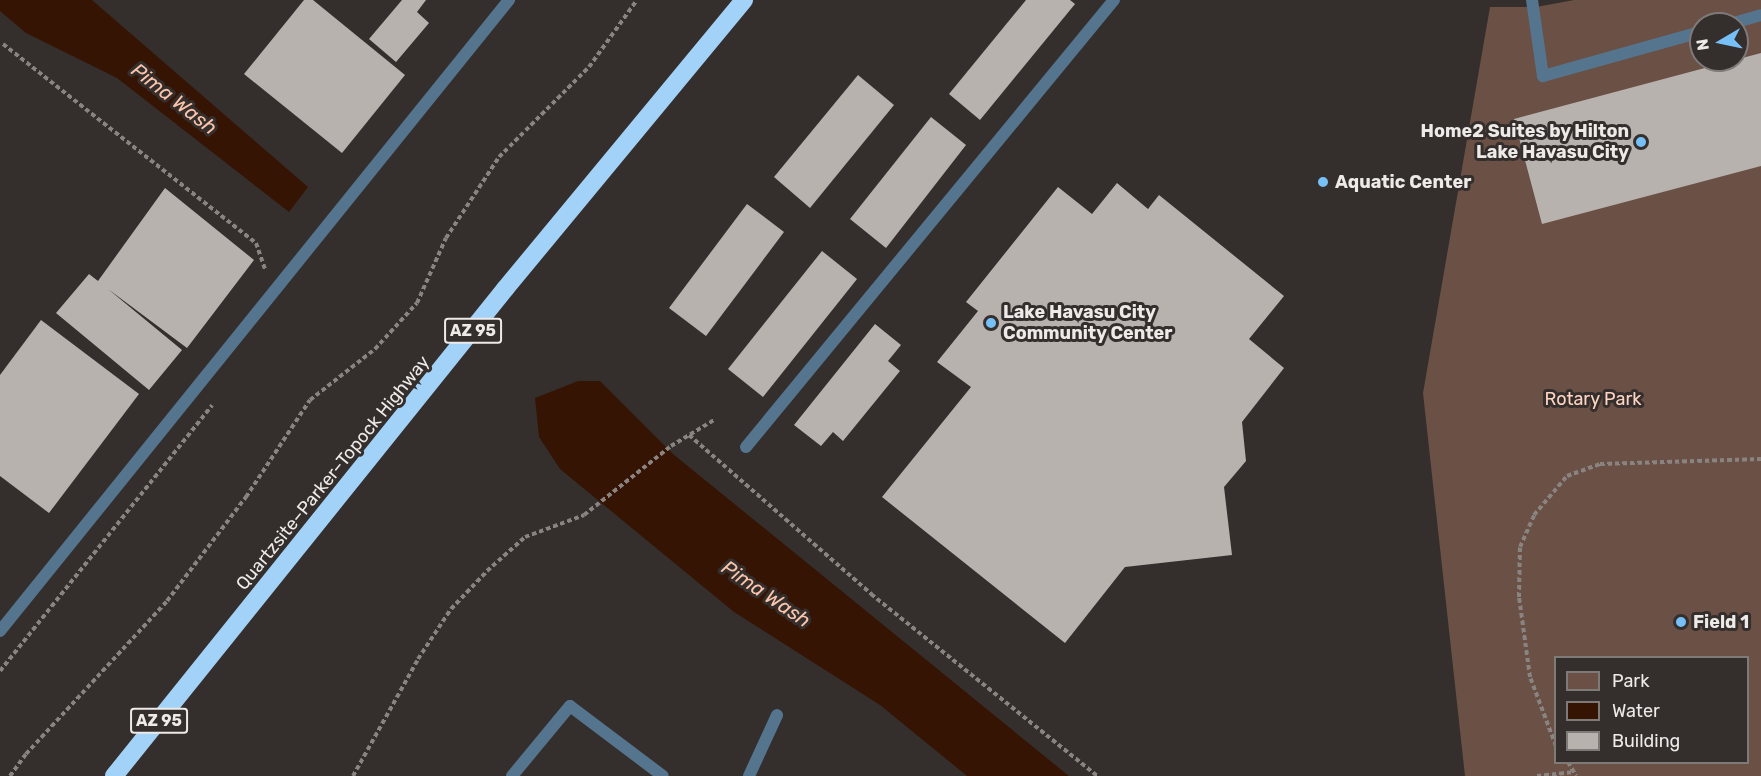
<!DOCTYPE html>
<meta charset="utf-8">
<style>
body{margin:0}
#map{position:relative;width:1761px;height:776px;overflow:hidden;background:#342f2d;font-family:Rubik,sans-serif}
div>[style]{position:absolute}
.green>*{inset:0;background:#6a5045}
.water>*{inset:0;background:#361403}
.building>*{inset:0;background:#b8b2af}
.path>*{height:4px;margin-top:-2px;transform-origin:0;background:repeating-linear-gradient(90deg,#898482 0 4.5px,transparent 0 7.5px)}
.lane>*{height:12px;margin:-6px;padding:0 6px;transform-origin:6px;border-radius:6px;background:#55758f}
.highway>*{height:18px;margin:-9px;padding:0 9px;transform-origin:9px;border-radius:9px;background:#a3d2f8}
.dots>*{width:16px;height:16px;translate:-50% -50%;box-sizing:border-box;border:3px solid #342f2d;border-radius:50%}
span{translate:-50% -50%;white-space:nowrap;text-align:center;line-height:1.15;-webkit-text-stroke:6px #342f2d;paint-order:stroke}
.shield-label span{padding:2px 4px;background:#342f2d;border:2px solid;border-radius:4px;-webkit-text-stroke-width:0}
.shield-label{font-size:16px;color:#edeae8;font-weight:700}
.poi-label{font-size:18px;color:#edeae8;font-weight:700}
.right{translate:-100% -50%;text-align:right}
.left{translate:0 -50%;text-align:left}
.park-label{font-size:18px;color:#ffd4c1}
.street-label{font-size:18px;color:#edeae8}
.water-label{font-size:20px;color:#fcc5ab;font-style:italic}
.legend{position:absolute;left:1554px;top:656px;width:195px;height:108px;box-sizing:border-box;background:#342f2d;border:2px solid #7e7a78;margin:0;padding:8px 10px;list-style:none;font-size:18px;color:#edeae8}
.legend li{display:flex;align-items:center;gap:12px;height:30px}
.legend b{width:30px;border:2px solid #7e7a78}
.north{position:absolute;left:1689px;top:12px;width:60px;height:60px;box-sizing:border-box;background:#342f2d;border:2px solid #7e7a78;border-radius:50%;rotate:261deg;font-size:16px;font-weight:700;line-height:24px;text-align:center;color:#edeae8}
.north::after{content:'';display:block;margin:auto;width:21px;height:27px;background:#77bff7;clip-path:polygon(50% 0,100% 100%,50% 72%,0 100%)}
</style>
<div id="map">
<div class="green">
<i style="clip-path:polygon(evenodd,1574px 0,1761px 0,1761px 776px,1465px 776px,1423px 393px,1490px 7px,1536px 7px,1574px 0,1701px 24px,1737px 24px,1737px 60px,1701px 60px,1701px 24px,1574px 0,1556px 658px,1748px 658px,1748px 762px,1556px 762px,1556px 658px)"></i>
</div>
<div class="water">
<i style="clip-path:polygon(0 0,92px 0,308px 187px,289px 212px,117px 78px,26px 33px,0 11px)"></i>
<i style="clip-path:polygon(578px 381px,600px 381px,673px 454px,1069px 776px,967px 776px,880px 705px,734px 612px,560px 469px,539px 437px,535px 398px)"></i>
</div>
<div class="building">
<i style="clip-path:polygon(304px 0,313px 0,405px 75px,342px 153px,244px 74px)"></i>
<i style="clip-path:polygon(402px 0,426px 0,417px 12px,429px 23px,396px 62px,369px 39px)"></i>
<i style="clip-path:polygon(1026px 0,1070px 0,1075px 4px,980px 120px,949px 94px)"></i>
<i style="clip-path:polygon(1761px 53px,1761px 166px,1542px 224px,1514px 119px)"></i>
<i style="clip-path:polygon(858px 75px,894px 105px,810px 208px,774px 177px)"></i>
<i style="clip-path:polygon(931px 117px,966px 145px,886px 248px,850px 219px)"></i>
<i style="clip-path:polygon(1117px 183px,1148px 209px,1159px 195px,1284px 296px,1249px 339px,1284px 368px,1242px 422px,1246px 461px,1224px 487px,1232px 555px,1125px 567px,1065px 643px,882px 497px,971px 387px,937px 362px,978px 311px,966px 302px,1058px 187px,1092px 214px)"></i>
<i style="clip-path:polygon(165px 188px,254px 260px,187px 348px,108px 289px,182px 350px,149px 390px,56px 313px,89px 274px,98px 281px)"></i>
<i style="clip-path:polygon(747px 204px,784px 232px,706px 336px,669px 308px)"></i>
<i style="clip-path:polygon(822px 251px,857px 279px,763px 397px,728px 369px)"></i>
<i style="clip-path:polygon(41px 320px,139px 394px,49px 513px,0 476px,0 375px)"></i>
<i style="clip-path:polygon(875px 324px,901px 345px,888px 361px,900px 371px,843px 441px,833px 432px,821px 446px,794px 425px)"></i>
</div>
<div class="path">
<i style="left:3px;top:44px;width:322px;rotate:38.2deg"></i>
<i style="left:256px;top:243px;width:28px;rotate:71deg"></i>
<i style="left:689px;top:435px;width:242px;rotate:41.1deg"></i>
<i style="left:871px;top:594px;width:290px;rotate:38.8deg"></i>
<i style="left:0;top:671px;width:340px;rotate:-51.4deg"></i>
<i style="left:1556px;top:746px;width:74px;rotate:-110.6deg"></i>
<i style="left:1530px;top:677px;width:81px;rotate:-97.8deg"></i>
<i style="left:1519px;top:597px;width:50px;rotate:-88.9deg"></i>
<i style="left:1520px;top:547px;width:35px;rotate:-66deg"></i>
<i style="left:1534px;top:515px;width:51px;rotate:-49.8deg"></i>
<i style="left:1567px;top:476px;width:35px;rotate:-20deg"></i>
<i style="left:1600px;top:464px;width:161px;rotate:-1.8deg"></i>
<i style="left:1568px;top:762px;width:16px;rotate:60deg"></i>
<i style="left:10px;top:776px;width:27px;rotate:-54deg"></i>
<i style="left:26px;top:754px;width:208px;rotate:-47.3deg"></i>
<i style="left:167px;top:601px;width:131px;rotate:-52.8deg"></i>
<i style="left:246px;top:497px;width:116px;rotate:-56.6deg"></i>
<i style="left:310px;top:400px;width:83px;rotate:-38.1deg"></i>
<i style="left:375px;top:349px;width:62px;rotate:-47.6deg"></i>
<i style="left:417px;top:303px;width:71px;rotate:-66deg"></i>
<i style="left:446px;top:238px;width:97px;rotate:-56.8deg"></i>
<i style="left:499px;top:157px;width:127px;rotate:-45deg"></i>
<i style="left:589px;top:67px;width:82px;rotate:-54.4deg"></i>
<i style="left:353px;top:776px;width:134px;rotate:-60.9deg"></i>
<i style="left:418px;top:659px;width:60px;rotate:-56.6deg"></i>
<i style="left:451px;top:609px;width:52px;rotate:-46.5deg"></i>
<i style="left:487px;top:571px;width:51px;rotate:-41.8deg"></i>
<i style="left:525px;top:537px;width:63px;rotate:-20.4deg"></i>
<i style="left:584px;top:515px;width:111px;rotate:-38.4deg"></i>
<i style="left:671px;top:446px;width:50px;rotate:-31.2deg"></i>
<i style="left:1537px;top:776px;width:37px;rotate:-6deg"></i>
</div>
<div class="lane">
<i style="left:1532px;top:0;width:77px;rotate:81.8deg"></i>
<i style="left:1543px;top:76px;width:164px;rotate:-15.6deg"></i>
<i style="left:1730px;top:24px;width:32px;rotate:-16deg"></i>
<i style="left:746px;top:447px;width:579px;rotate:-50.54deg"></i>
<i style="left:0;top:631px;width:811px;rotate:-51.11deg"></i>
<i style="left:512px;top:776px;width:91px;rotate:-50.4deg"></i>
<i style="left:570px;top:706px;width:116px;rotate:37deg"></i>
<i style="left:749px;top:776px;width:67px;rotate:-65.3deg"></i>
</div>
<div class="highway">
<i style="left:114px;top:776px;width:625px;rotate:-51.24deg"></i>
<i style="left:505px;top:289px;width:375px;rotate:-50.4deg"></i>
</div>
<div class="dots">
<i style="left:1641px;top:142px;background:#77bff7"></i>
<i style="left:1323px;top:182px;background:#77bff7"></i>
<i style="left:991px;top:323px;background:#77bff7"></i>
<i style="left:1681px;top:622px;background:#77bff7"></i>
</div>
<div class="shield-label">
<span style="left:473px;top:331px">AZ 95</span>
<span style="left:159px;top:721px">AZ 95</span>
</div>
<div class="poi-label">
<span class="right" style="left:1629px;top:142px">Home2 Suites by Hilton<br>Lake Havasu City</span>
<span class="left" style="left:1335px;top:182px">Aquatic Center</span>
<span class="left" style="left:1003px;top:323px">Lake Havasu City<br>Community Center</span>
<span class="left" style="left:1693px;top:622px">Field 1</span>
</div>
<div class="park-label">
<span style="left:1593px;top:399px">Rotary Park</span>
</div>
<div class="street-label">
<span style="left:333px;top:473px;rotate:-51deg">Quartzsite–Parker–Topock Highway</span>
</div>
<div class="water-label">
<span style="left:174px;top:99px;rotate:38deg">Pima Wash</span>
<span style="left:766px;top:594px;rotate:34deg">Pima Wash</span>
</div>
<ul class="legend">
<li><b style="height:16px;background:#6a5045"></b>Park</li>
<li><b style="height:16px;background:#361403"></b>Water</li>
<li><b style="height:16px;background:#b8b2af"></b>Building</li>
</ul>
<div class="north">N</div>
</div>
